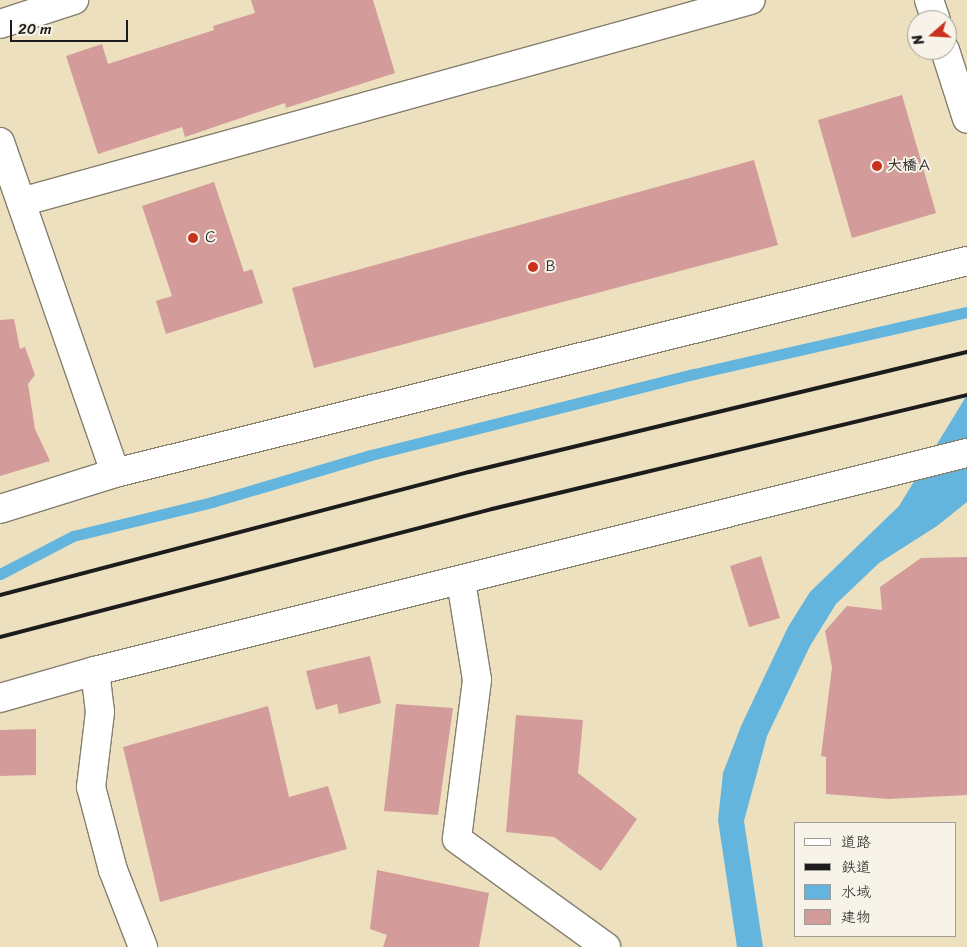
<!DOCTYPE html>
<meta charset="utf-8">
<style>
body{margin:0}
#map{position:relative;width:967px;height:947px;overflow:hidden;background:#ede0bf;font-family:Sriracha,"Klee One",sans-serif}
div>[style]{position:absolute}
.water>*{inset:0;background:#63b5de}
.stream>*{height:11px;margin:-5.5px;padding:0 5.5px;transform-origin:5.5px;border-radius:5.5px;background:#63b5de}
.building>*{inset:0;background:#d39b99}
.roads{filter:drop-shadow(1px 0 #847e6e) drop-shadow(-1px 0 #847e6e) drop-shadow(0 1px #847e6e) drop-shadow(0 -1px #847e6e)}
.minor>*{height:28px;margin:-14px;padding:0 14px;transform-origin:14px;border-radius:14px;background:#fff}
.highway>*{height:28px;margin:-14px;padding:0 14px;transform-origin:14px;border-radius:14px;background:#fff}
.rail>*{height:4px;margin:-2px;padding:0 2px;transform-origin:2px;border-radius:2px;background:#1c1c1c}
.dots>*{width:14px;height:14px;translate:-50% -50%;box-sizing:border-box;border:2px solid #f7f3e8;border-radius:50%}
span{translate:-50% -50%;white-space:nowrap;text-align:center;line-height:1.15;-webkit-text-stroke:4px #f7f3e8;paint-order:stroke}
.poi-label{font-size:15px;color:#1c1c1c;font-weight:700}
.left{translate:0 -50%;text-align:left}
.legend{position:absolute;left:794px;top:822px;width:162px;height:115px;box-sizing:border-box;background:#f7f3e8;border:1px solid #9f9d96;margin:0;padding:6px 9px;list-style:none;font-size:15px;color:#1c1c1c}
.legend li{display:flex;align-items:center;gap:10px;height:25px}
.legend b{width:25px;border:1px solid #9f9d96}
.north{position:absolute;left:907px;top:10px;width:50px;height:50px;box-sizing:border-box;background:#f7f3e8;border:1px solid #9f9d96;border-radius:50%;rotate:251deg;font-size:14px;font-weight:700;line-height:20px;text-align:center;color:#1c1c1c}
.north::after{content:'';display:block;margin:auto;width:18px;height:22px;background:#c8321e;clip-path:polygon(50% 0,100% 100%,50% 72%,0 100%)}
.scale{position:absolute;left:10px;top:20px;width:118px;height:22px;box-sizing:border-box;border:2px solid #1c1c1c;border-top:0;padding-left:6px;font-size:15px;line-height:18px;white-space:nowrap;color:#1c1c1c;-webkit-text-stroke:4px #f7f3e8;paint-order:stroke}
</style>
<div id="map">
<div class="water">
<i style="clip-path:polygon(967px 395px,967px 502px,937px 526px,879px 563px,836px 604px,810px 646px,767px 736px,744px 821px,763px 947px,737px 947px,718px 820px,723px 773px,741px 726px,788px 627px,810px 592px,899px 506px)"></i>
</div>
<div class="stream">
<i style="left:0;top:574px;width:82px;rotate:-27.5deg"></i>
<i style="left:73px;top:536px;width:143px;rotate:-13.7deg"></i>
<i style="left:212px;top:502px;width:166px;rotate:-16.5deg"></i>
<i style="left:371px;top:455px;width:333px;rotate:-14.1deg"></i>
<i style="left:694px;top:374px;width:280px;rotate:-12.8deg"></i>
</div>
<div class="building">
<i style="clip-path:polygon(251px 0,373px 0,395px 73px,286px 108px,285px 103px,185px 137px,182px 127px,98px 154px,66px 56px,102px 44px,108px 64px,214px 30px,213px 26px,255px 13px)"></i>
<i style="clip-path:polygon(902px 95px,936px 213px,852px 238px,818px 120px)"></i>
<i style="clip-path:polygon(754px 160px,778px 245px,314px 368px,292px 288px)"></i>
<i style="clip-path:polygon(214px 182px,244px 272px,252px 269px,263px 303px,166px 334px,156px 301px,172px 296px,142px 206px)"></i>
<i style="clip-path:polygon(14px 319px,20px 349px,25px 347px,35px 375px,28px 384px,35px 429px,50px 461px,0 476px,0 320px)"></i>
<i style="clip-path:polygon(761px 556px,780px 618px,749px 627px,730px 566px)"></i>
<i style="clip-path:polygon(967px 557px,967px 795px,889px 799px,826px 794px,826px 757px,821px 756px,832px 667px,825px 631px,847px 606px,882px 610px,880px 587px,921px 558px)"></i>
<i style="clip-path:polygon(370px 656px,381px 703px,339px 714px,337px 704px,316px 710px,306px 671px)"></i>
<i style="clip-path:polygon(396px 704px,453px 708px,438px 815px,384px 811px)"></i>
<i style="clip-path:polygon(268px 706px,289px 797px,328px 786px,347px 849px,160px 902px,123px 747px)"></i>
<i style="clip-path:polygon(516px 715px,583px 720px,578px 773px,637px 819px,601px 871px,554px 837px,506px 832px)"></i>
<i style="clip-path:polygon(36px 729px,36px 775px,0 776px,0 730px)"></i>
<i style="clip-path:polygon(377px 870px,489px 893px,479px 947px,383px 947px,387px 935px,370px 929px)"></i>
</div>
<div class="roads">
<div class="minor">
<i style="left:929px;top:0;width:21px;rotate:71deg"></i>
<i style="left:945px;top:50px;width:72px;rotate:72.3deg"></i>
<i style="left:0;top:142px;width:350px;rotate:70.8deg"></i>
<i style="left:21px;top:202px;width:757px;rotate:-15.47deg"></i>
<i style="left:0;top:509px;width:121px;rotate:-17.4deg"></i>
<i style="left:115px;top:473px;width:878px;rotate:-13.97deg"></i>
<i style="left:461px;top:581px;width:100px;rotate:80.8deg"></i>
<i style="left:477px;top:680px;width:160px;rotate:97.2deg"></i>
<i style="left:457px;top:839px;width:184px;rotate:35.9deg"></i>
<i style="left:95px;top:671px;width:41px;rotate:83deg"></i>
<i style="left:100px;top:712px;width:76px;rotate:96.8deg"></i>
<i style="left:91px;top:787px;width:86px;rotate:75.2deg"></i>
<i style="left:113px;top:870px;width:83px;rotate:68.7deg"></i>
<i style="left:0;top:698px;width:99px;rotate:-15.9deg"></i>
<i style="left:95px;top:671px;width:899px;rotate:-14.04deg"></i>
</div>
<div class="highway">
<i style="left:0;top:24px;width:78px;rotate:-18deg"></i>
</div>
</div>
<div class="rail">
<i style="left:0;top:595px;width:485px;rotate:-14.7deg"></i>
<i style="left:469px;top:472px;width:512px;rotate:-13.55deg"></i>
<i style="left:0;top:637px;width:508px;rotate:-14.58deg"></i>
<i style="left:492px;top:509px;width:488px;rotate:-13.5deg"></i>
</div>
<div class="dots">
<i style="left:877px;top:166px;background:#c8321e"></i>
<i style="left:193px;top:238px;background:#c8321e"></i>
<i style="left:533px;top:267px;background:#c8321e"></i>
</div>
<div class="poi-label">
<span class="left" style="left:887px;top:166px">大橋Ａ</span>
<span class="left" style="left:203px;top:238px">Ｃ</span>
<span class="left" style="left:543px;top:267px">Ｂ</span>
</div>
<ul class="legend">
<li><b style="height:6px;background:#fff"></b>道路</li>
<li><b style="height:6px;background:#1c1c1c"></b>鉄道</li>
<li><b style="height:14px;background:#63b5de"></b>水域</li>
<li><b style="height:14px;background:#d39b99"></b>建物</li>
</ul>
<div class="north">N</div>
<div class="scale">20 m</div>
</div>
